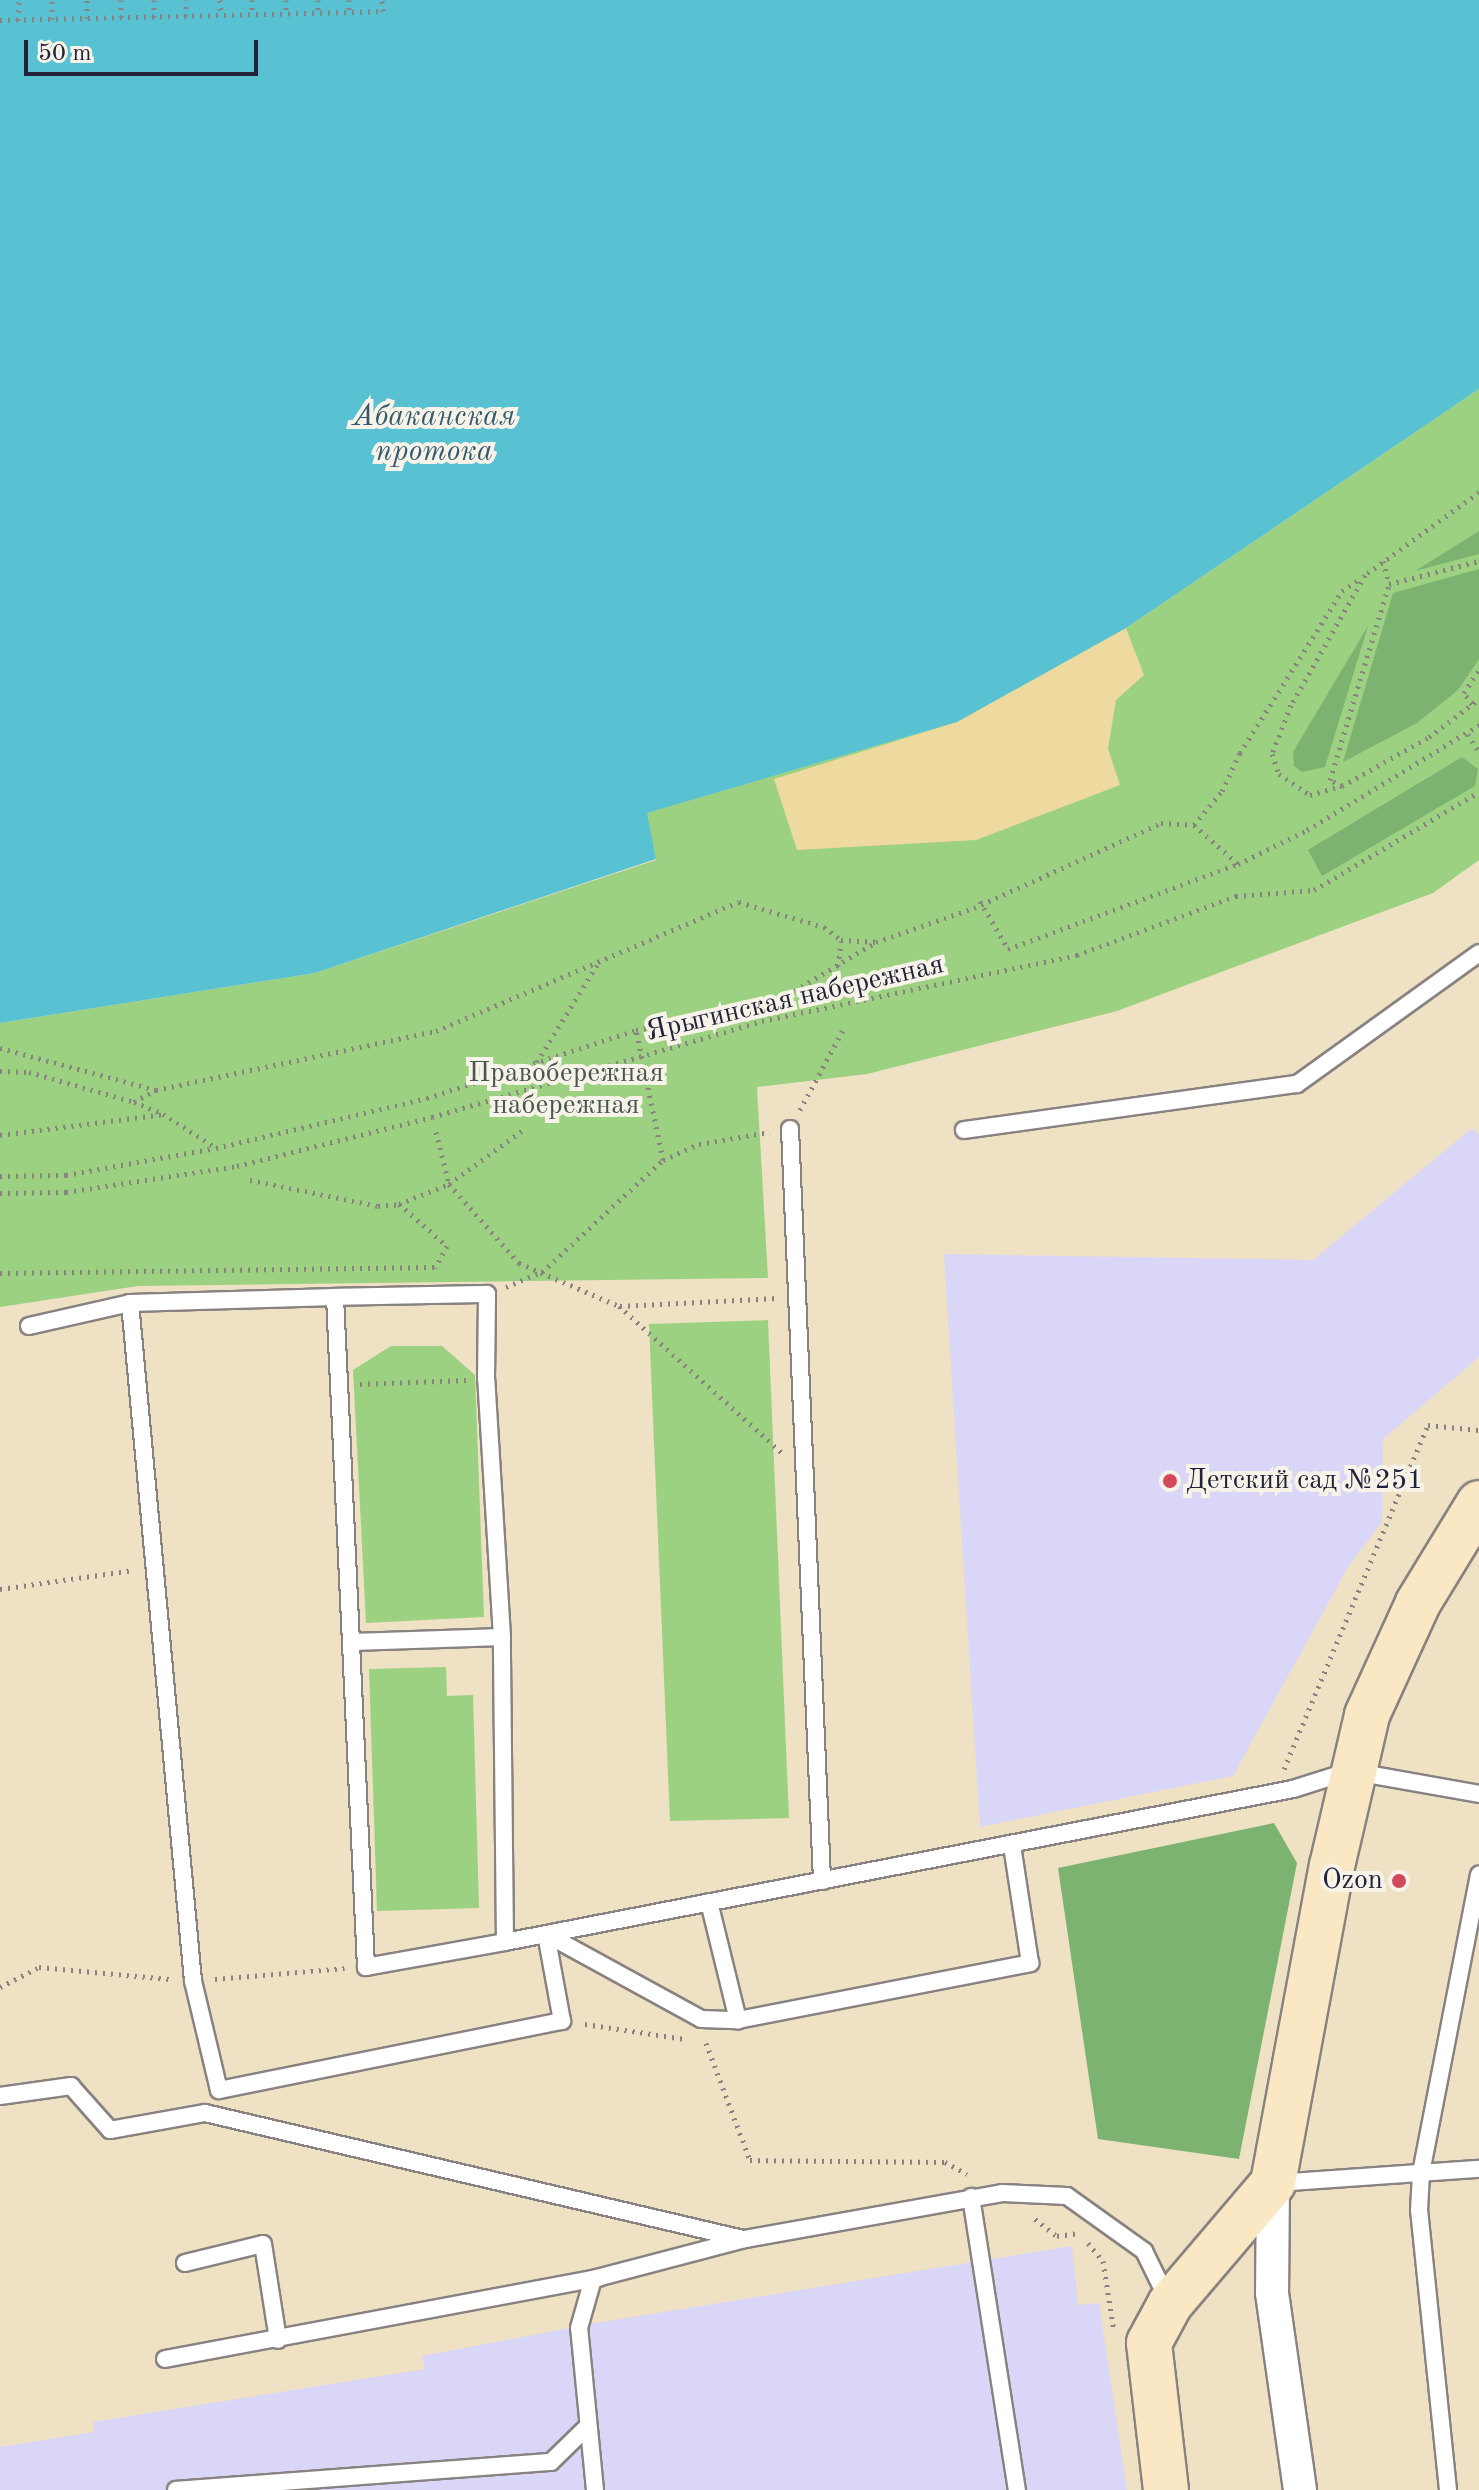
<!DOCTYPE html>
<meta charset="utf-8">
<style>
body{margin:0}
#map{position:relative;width:1479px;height:2490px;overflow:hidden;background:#efe1c4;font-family:"Old Standard TT",serif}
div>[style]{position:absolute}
.built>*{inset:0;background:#dad6f7}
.green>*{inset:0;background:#9cd182}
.forest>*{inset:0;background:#7db370}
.sand>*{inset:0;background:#eeda9e}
.water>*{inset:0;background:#58c2d3}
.path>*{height:5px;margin-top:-2.5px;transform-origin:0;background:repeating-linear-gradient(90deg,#888280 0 2px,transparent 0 8px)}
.roads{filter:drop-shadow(2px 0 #888280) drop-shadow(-2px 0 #888280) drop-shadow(0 2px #888280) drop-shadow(0 -2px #888280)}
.lane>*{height:16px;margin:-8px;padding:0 8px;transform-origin:8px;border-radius:8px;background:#fff}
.street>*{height:32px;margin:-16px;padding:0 16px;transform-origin:16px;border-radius:16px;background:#fff}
.secondary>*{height:44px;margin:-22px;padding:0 22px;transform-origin:22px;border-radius:22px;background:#fae7c3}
.dots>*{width:22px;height:22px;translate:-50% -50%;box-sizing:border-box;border:4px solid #f7f3e8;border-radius:50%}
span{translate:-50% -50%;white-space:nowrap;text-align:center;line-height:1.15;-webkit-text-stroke:8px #f7f3e8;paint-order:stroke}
.street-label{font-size:28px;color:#22223b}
.park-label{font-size:28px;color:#475750}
.poi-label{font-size:28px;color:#22223b}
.left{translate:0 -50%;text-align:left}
.right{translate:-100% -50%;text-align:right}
.water-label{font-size:30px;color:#355a70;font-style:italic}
.scale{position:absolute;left:24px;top:40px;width:234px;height:36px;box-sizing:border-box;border:4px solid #22223b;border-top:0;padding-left:10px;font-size:24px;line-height:28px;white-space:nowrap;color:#22223b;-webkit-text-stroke:6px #f7f3e8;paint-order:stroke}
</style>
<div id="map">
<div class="built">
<i style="clip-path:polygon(1472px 1128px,1479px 1135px,1479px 1357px,1383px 1439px,1382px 1522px,1348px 1567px,1233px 1776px,980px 1827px,944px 1254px,1313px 1260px)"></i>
<i style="clip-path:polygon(1072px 2246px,1078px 2305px,1099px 2303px,1127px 2490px,0 2490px,0 2447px,94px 2432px,93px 2422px,425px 2369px,422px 2356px,596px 2323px)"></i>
</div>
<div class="green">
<i style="clip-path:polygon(1479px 389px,1479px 860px,1433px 893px,1117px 1011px,867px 1074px,757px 1087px,768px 1278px,138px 1286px,0 1307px,0 1023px,315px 973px,656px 860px,646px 813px,957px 722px,1126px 628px)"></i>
<i style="clip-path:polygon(768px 1320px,789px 1818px,670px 1821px,649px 1324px)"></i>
<i style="clip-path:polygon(391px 1346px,442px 1346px,475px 1375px,484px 1617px,366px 1623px,353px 1370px)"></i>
<i style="clip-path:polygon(446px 1667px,447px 1696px,473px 1695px,479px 1908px,377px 1911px,369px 1669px)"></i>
</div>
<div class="forest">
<i style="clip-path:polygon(1479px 531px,1479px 554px,1415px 571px)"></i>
<i style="clip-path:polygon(1479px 569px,1479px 659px,1458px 690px,1417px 723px,1343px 762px,1393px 593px)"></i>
<i style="clip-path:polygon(1368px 626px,1325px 767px,1302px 772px,1294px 766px,1293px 752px)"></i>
<i style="clip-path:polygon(1462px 757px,1478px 769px,1475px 786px,1322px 876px,1308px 850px)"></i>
<i style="clip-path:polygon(1274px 1823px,1297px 1863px,1239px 2159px,1098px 2139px,1058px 1868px)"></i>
</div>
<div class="sand">
<i style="clip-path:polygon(1126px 628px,1144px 675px,1116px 700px,1108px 749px,1120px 785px,976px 840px,797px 850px,774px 779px,957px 722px)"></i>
</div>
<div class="water">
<i style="clip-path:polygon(0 0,1479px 0,1479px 389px,1126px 628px,957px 722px,647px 813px,656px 859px,315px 973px,0 1023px)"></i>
</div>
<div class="path">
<i style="left:121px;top:0;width:17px;rotate:90deg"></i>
<i style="left:154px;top:0;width:17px;rotate:90deg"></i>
<i style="left:220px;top:0;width:15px;rotate:86deg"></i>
<i style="left:252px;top:0;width:14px;rotate:90deg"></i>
<i style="left:286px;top:0;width:13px;rotate:90deg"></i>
<i style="left:318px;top:0;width:13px;rotate:90deg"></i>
<i style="left:349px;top:0;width:12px;rotate:90deg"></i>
<i style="left:186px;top:16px;width:16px;rotate:-90deg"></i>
<i style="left:87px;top:18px;width:18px;rotate:-90deg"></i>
<i style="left:52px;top:19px;width:19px;rotate:-90deg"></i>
<i style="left:0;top:20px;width:383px;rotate:-1.3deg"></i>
<i style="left:383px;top:11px;width:11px;rotate:-95deg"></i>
<i style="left:18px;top:20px;width:20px;rotate:-87deg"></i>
<i style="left:1479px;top:492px;width:141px;rotate:143.9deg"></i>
<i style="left:1365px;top:575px;width:150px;rotate:119.6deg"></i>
<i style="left:1291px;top:705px;width:53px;rotate:111.2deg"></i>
<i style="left:1272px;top:754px;width:21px;rotate:71deg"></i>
<i style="left:1279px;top:774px;width:37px;rotate:34deg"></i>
<i style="left:1310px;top:795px;width:33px;rotate:-16deg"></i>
<i style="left:1342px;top:786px;width:100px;rotate:-29.4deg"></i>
<i style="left:1429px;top:737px;width:63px;rotate:-37.2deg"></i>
<i style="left:1383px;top:561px;width:24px;rotate:75deg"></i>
<i style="left:1389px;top:584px;width:93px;rotate:-14.3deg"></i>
<i style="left:1472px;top:704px;width:14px;rotate:-126deg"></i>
<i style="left:1464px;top:693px;width:27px;rotate:-57deg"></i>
<i style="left:1468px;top:734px;width:21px;rotate:59deg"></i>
<i style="left:1342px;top:786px;width:13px;rotate:-153deg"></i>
<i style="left:1330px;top:780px;width:205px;rotate:-73.2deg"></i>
<i style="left:1194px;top:825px;width:44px;rotate:-50.5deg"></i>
<i style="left:1222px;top:791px;width:42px;rotate:-64.7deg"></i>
<i style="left:1240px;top:753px;width:191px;rotate:-57.8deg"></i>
<i style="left:1342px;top:591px;width:23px;rotate:-34deg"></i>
<i style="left:980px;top:901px;width:56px;rotate:59.7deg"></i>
<i style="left:1008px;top:949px;width:245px;rotate:-20.3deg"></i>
<i style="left:838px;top:966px;width:25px;rotate:-83deg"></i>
<i style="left:0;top:1048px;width:162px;rotate:15.1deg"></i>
<i style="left:537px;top:1062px;width:114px;rotate:-58.3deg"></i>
<i style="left:0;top:1071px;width:29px;rotate:2deg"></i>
<i style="left:29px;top:1072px;width:109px;rotate:15.9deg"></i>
<i style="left:134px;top:1102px;width:25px;rotate:-29deg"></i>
<i style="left:156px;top:1090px;width:286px;rotate:-11.9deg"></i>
<i style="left:436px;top:1031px;width:329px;rotate:-23.1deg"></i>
<i style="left:739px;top:902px;width:89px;rotate:16.4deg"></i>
<i style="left:824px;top:927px;width:21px;rotate:37deg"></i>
<i style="left:841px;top:940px;width:34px;rotate:3deg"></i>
<i style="left:134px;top:1102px;width:31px;rotate:22deg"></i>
<i style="left:163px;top:1114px;width:62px;rotate:32.4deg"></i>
<i style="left:800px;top:1110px;width:95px;rotate:-61.8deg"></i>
<i style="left:436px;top:1132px;width:54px;rotate:76deg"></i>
<i style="left:449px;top:1184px;width:106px;rotate:48.5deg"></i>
<i style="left:519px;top:1263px;width:109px;rotate:23.3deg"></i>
<i style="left:619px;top:1306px;width:219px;rotate:42deg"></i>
<i style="left:0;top:1135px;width:164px;rotate:-7.3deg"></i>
<i style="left:663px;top:1160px;width:39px;rotate:-24deg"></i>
<i style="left:699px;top:1144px;width:72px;rotate:-9.6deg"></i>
<i style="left:0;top:1176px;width:66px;rotate:-0.9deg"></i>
<i style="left:66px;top:1175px;width:152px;rotate:-10.2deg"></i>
<i style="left:216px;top:1148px;width:217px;rotate:-13.3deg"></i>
<i style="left:427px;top:1098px;width:220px;rotate:-18deg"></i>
<i style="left:636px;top:1030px;width:141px;rotate:-11.1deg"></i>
<i style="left:774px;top:1003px;width:119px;rotate:-30.9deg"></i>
<i style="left:876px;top:942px;width:104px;rotate:-19.1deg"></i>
<i style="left:974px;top:908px;width:205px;rotate:-24.4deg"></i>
<i style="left:1161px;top:823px;width:33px;rotate:3deg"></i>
<i style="left:1194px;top:825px;width:59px;rotate:41.6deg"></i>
<i style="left:1238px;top:864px;width:77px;rotate:-26.2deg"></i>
<i style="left:1307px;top:830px;width:202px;rotate:-31.4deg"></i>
<i style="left:250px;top:1180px;width:131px;rotate:11.5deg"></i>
<i style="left:378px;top:1206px;width:21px;rotate:-5deg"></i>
<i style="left:399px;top:1204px;width:54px;rotate:-21.8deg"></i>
<i style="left:449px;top:1184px;width:92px;rotate:-36.1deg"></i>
<i style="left:0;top:1193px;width:66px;rotate:-0.9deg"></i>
<i style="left:66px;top:1192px;width:173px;rotate:-8.6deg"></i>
<i style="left:237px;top:1166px;width:201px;rotate:-14.1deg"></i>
<i style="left:432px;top:1117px;width:344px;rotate:-16.2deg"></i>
<i style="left:762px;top:1021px;width:322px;rotate:-11.8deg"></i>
<i style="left:1077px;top:955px;width:170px;rotate:-20.4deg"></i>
<i style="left:1236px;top:896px;width:78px;rotate:-4.4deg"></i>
<i style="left:1314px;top:890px;width:192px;rotate:-30.7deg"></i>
<i style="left:399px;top:1204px;width:64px;rotate:41.2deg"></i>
<i style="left:447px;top:1246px;width:25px;rotate:119deg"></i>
<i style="left:0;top:1273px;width:436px;rotate:-0.8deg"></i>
<i style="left:506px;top:1287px;width:39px;rotate:-23deg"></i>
<i style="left:542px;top:1272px;width:165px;rotate:-42.8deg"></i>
<i style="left:663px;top:1160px;width:133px;rotate:-101.7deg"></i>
<i style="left:620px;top:1306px;width:157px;rotate:-2.9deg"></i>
<i style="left:360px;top:1384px;width:106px;rotate:-2.2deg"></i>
<i style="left:0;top:1589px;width:135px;rotate:-8.1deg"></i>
<i style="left:1284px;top:1769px;width:373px;rotate:-67.3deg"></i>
<i style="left:1428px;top:1425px;width:51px;rotate:5.6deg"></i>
<i style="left:215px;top:1979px;width:130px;rotate:-4.8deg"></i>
<i style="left:0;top:1987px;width:44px;rotate:-27.1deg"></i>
<i style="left:39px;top:1967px;width:131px;rotate:5.3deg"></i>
<i style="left:585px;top:2024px;width:101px;rotate:8.5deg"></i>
<i style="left:706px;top:2043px;width:125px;rotate:69.4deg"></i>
<i style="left:750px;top:2160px;width:195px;rotate:0.6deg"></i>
<i style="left:945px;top:2162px;width:25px;rotate:29deg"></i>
<i style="left:1035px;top:2219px;width:28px;rotate:38deg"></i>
<i style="left:1057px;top:2236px;width:22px;rotate:-8deg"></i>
<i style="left:1088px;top:2243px;width:23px;rotate:50deg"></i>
<i style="left:1103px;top:2261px;width:71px;rotate:81.1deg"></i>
</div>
<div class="roads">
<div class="lane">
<i style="left:790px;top:1129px;width:753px;rotate:87.56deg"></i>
<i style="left:964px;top:1130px;width:336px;rotate:-7.9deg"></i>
<i style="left:1297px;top:1084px;width:224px;rotate:-35.7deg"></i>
<i style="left:130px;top:1303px;width:681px;rotate:84.69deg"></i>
<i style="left:193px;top:1981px;width:112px;rotate:76.6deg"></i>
<i style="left:219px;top:2090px;width:350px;rotate:-11.4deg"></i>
<i style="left:562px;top:2021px;width:88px;rotate:-100.4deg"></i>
<i style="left:29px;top:1326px;width:104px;rotate:-12.8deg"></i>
<i style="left:130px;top:1303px;width:205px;rotate:-1.7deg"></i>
<i style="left:353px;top:1642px;width:149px;rotate:-1.9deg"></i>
<i style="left:709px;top:1902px;width:122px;rotate:76.2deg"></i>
<i style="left:738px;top:2020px;width:298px;rotate:-11deg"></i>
<i style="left:1030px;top:1963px;width:119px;rotate:-98.7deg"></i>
<i style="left:546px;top:1934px;width:177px;rotate:28.7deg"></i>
<i style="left:701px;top:2019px;width:37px;rotate:2deg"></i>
<i style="left:505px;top:1942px;width:305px;rotate:-90.6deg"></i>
<i style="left:502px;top:1637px;width:258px;rotate:-93.5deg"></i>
<i style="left:486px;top:1379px;width:85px;rotate:-89.3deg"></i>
<i style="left:487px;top:1294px;width:152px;rotate:178.9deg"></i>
<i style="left:335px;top:1297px;width:671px;rotate:87.35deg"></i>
<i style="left:366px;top:1967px;width:141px;rotate:-10.2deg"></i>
<i style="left:505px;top:1942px;width:803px;rotate:-10.99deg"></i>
<i style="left:1293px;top:1789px;width:60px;rotate:-17.5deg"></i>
<i style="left:1350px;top:1771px;width:131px;rotate:10.1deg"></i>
<i style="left:0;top:2096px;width:72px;rotate:-8deg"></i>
<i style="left:71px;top:2086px;width:59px;rotate:48.4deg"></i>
<i style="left:110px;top:2130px;width:97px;rotate:-10.1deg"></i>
<i style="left:205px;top:2113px;width:553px;rotate:13.18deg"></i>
<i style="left:1277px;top:2183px;width:202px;rotate:-4deg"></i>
<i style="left:971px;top:2197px;width:297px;rotate:81.1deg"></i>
<i style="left:185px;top:2263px;width:80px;rotate:-13.7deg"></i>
<i style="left:263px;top:2244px;width:97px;rotate:81.1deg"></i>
<i style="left:165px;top:2359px;width:441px;rotate:-10.6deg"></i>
<i style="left:176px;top:2490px;width:376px;rotate:-4.3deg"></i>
<i style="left:551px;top:2462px;width:49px;rotate:-44.2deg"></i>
<i style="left:595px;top:2490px;width:163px;rotate:-95.6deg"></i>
<i style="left:579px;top:2328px;width:51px;rotate:-74.1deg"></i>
<i style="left:593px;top:2279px;width:157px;rotate:-14.7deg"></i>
<i style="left:745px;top:2239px;width:261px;rotate:-10.1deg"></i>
<i style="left:1002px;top:2193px;width:65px;rotate:2.6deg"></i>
<i style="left:1067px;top:2196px;width:95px;rotate:35.5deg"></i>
<i style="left:1144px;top:2251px;width:55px;rotate:63.9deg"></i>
<i style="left:1448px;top:2490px;width:281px;rotate:-95.9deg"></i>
<i style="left:1419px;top:2211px;width:38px;rotate:-87deg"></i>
<i style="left:1421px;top:2173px;width:304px;rotate:-79deg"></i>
</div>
<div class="street">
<i style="left:1273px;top:2183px;width:110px;rotate:90.5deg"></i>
<i style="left:1272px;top:2293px;width:199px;rotate:81.9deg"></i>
</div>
<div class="secondary">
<i style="left:1166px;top:2490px;width:148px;rotate:-96.6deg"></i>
<i style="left:1149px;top:2343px;width:44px;rotate:-61.7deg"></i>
<i style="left:1170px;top:2304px;width:159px;rotate:-49.6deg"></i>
<i style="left:1273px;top:2183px;width:322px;rotate:-79.5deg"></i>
<i style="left:1332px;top:1866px;width:155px;rotate:-76.9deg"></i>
<i style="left:1367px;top:1715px;width:123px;rotate:-65.5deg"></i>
<i style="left:1418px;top:1603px;width:117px;rotate:-58.6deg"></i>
</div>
</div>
<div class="dots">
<i style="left:1170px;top:1481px;background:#d1495b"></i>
<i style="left:1399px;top:1881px;background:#d1495b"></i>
</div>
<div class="street-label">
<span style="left:795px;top:999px;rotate:-13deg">Ярыгинская набережная</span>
</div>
<div class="park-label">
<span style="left:566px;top:1090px">Правобережная<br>набережная</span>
</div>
<div class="poi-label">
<span class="left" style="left:1186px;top:1481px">Детский сад №251</span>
<span class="right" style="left:1383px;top:1881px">Ozon</span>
</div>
<div class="water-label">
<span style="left:434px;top:434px">Абаканская<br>протока</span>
</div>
<div class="scale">50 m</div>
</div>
